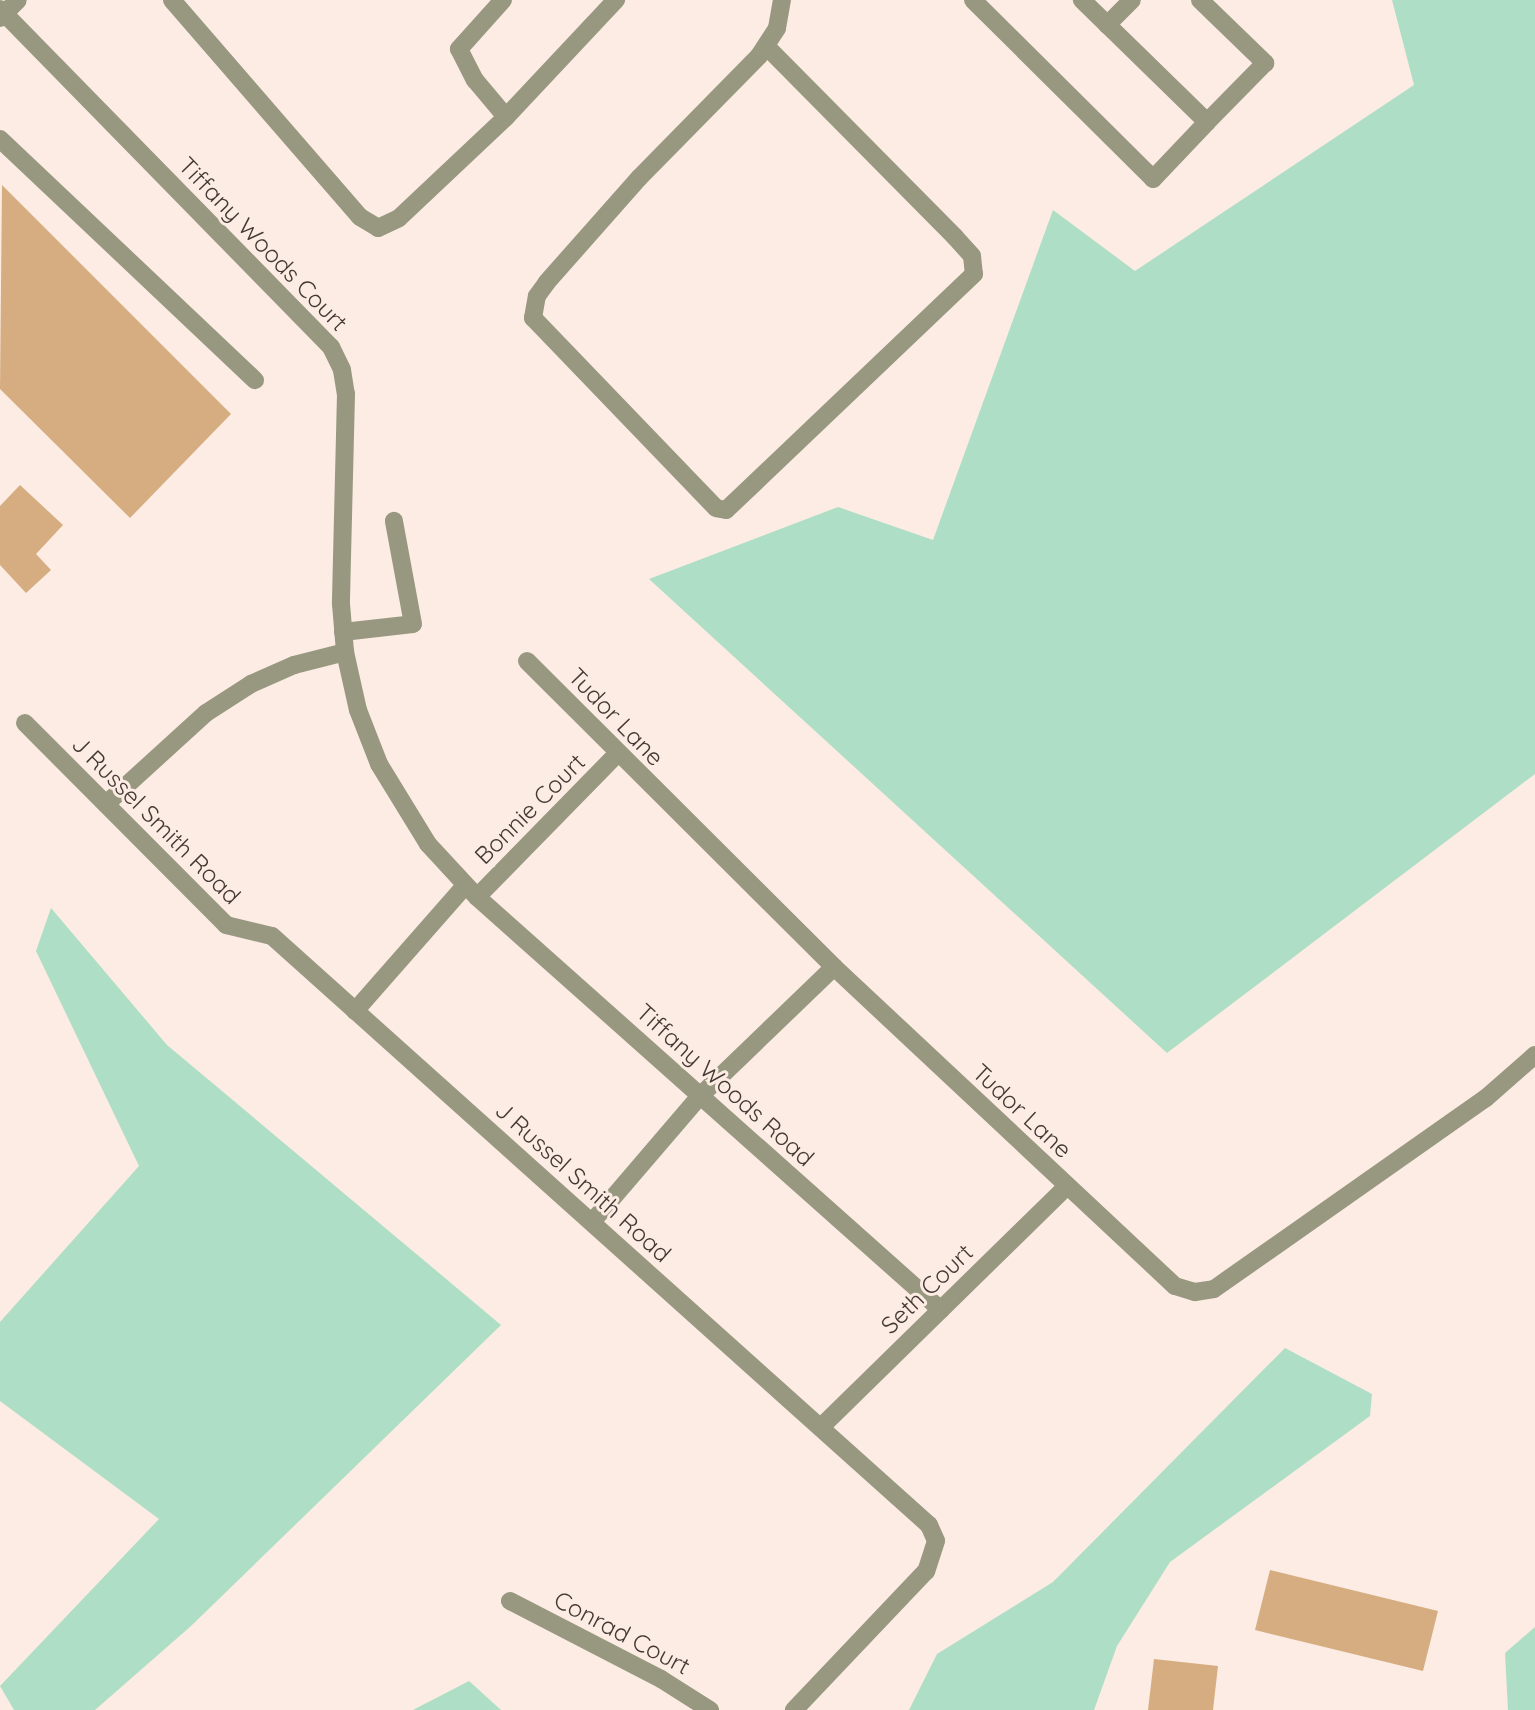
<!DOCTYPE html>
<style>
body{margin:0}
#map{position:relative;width:1535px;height:1710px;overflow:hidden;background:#fcece4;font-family:Quicksand,sans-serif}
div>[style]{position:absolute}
.green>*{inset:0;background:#aedec6}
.building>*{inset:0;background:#d6ad81}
.minor>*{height:18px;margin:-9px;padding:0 9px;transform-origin:9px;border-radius:9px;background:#989880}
span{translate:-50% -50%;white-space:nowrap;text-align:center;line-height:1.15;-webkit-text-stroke:6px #fcece4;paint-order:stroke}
.street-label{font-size:24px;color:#433934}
</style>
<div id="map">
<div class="green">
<i style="clip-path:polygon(1392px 0,1535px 0,1535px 774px,1167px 1053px,649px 579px,838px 507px,933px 540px,1053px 210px,1135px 271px,1414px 85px)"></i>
<i style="clip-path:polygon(51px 908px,167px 1045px,501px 1325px,191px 1626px,95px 1710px,14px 1710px,0 1686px,159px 1519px,0 1401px,0 1322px,139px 1166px,36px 951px)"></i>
<i style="clip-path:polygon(1285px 1348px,1372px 1394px,1370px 1416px,1170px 1562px,1117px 1646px,1094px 1710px,909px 1710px,937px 1654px,1053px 1582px)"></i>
<i style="clip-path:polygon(1535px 1627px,1535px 1710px,1508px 1710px,1505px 1653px)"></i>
<i style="clip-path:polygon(469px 1681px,501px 1710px,413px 1710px)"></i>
</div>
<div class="building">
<i style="clip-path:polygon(2px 185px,231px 414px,130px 518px,0 389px)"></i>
<i style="clip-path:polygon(20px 485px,63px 525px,36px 554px,51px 570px,26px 593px,0 565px,0 506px)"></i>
<i style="clip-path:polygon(1270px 1570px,1438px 1611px,1423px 1671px,1255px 1630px)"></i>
<i style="clip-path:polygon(1154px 1659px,1218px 1666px,1213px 1710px,1148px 1710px)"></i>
</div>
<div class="minor">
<i style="left:172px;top:0;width:287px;rotate:49.1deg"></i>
<i style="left:360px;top:217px;width:21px;rotate:31deg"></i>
<i style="left:378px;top:228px;width:23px;rotate:-25deg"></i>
<i style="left:399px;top:218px;width:147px;rotate:-43.3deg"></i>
<i style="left:506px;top:117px;width:161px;rotate:-46.8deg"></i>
<i style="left:503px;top:0;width:66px;rotate:131.9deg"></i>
<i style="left:459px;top:49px;width:35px;rotate:63deg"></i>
<i style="left:475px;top:80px;width:48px;rotate:50deg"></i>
<i style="left:973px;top:0;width:254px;rotate:44.8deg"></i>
<i style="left:1153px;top:179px;width:79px;rotate:-46.5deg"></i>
<i style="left:1207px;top:122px;width:175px;rotate:-135.7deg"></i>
<i style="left:1200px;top:0;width:91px;rotate:44.1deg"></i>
<i style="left:1265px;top:63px;width:83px;rotate:134.5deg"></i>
<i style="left:0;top:9px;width:473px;rotate:45.6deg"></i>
<i style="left:331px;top:347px;width:25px;rotate:64deg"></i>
<i style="left:342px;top:370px;width:24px;rotate:81deg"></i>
<i style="left:346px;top:394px;width:210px;rotate:91.4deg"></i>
<i style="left:341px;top:604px;width:48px;rotate:85.2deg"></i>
<i style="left:345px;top:652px;width:59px;rotate:77.4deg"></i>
<i style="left:358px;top:710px;width:58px;rotate:68.7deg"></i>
<i style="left:379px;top:764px;width:94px;rotate:58.5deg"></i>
<i style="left:428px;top:844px;width:72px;rotate:47.2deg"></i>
<i style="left:477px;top:897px;width:621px;rotate:41.67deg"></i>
<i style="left:0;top:18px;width:25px;rotate:-45deg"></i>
<i style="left:1107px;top:25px;width:35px;rotate:-45deg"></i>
<i style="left:766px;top:46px;width:269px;rotate:45.3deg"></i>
<i style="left:955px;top:237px;width:25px;rotate:48deg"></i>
<i style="left:972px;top:256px;width:18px;rotate:84deg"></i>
<i style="left:974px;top:274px;width:342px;rotate:136.4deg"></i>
<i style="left:726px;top:510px;width:10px;rotate:-169deg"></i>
<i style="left:716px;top:508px;width:264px;rotate:-133.9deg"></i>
<i style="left:533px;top:318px;width:22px;rotate:-80deg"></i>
<i style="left:537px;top:296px;width:17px;rotate:-54deg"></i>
<i style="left:547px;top:282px;width:139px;rotate:-48.5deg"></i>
<i style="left:639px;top:178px;width:171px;rotate:-45.5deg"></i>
<i style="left:759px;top:56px;width:33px;rotate:-57deg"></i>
<i style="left:777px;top:28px;width:28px;rotate:-80deg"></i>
<i style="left:0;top:139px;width:351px;rotate:43.4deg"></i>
<i style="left:343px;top:632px;width:70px;rotate:-6.5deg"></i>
<i style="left:413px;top:624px;width:105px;rotate:-100.5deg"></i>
<i style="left:527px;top:661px;width:433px;rotate:44.9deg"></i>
<i style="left:834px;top:967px;width:467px;rotate:43.1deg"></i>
<i style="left:1175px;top:1286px;width:21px;rotate:17deg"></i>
<i style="left:1195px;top:1292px;width:19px;rotate:-9deg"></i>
<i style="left:1214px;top:1289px;width:332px;rotate:-35.1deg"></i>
<i style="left:1486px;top:1098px;width:65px;rotate:-41.3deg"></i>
<i style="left:25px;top:723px;width:285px;rotate:45.1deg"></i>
<i style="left:226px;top:925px;width:47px;rotate:13.4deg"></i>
<i style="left:272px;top:936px;width:882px;rotate:41.88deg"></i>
<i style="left:929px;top:1525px;width:17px;rotate:66deg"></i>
<i style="left:936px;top:1541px;width:32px;rotate:108deg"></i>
<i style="left:926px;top:1571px;width:192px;rotate:133.5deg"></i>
<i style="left:106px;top:804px;width:135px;rotate:-42.3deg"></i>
<i style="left:206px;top:713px;width:54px;rotate:-32.8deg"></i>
<i style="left:251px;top:684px;width:47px;rotate:-23.8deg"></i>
<i style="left:294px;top:665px;width:53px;rotate:-14.3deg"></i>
<i style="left:477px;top:897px;width:200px;rotate:-45.6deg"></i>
<i style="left:355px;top:1011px;width:167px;rotate:-48.7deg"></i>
<i style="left:592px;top:1222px;width:166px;rotate:-49.4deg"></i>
<i style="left:700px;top:1096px;width:186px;rotate:-43.9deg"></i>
<i style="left:821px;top:1427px;width:344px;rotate:-44.4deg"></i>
<i style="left:510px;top:1601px;width:170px;rotate:27.3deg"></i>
<i style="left:661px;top:1679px;width:58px;rotate:32.3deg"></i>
</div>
<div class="street-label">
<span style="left:263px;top:244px;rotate:46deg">Tiffany Woods Court</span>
<span style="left:616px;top:717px;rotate:46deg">Tudor Lane</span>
<span style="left:530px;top:809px;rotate:-45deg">Bonnie Court</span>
<span style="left:156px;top:820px;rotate:45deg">J Russel Smith Road</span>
<span style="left:725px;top:1085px;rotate:42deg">Tiffany Woods Road</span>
<span style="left:1022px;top:1111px;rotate:43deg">Tudor Lane</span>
<span style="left:583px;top:1182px;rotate:42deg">J Russel Smith Road</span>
<span style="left:927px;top:1289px;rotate:-44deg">Seth Court</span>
<span style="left:622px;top:1633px;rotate:28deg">Conrad Court</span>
</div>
</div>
